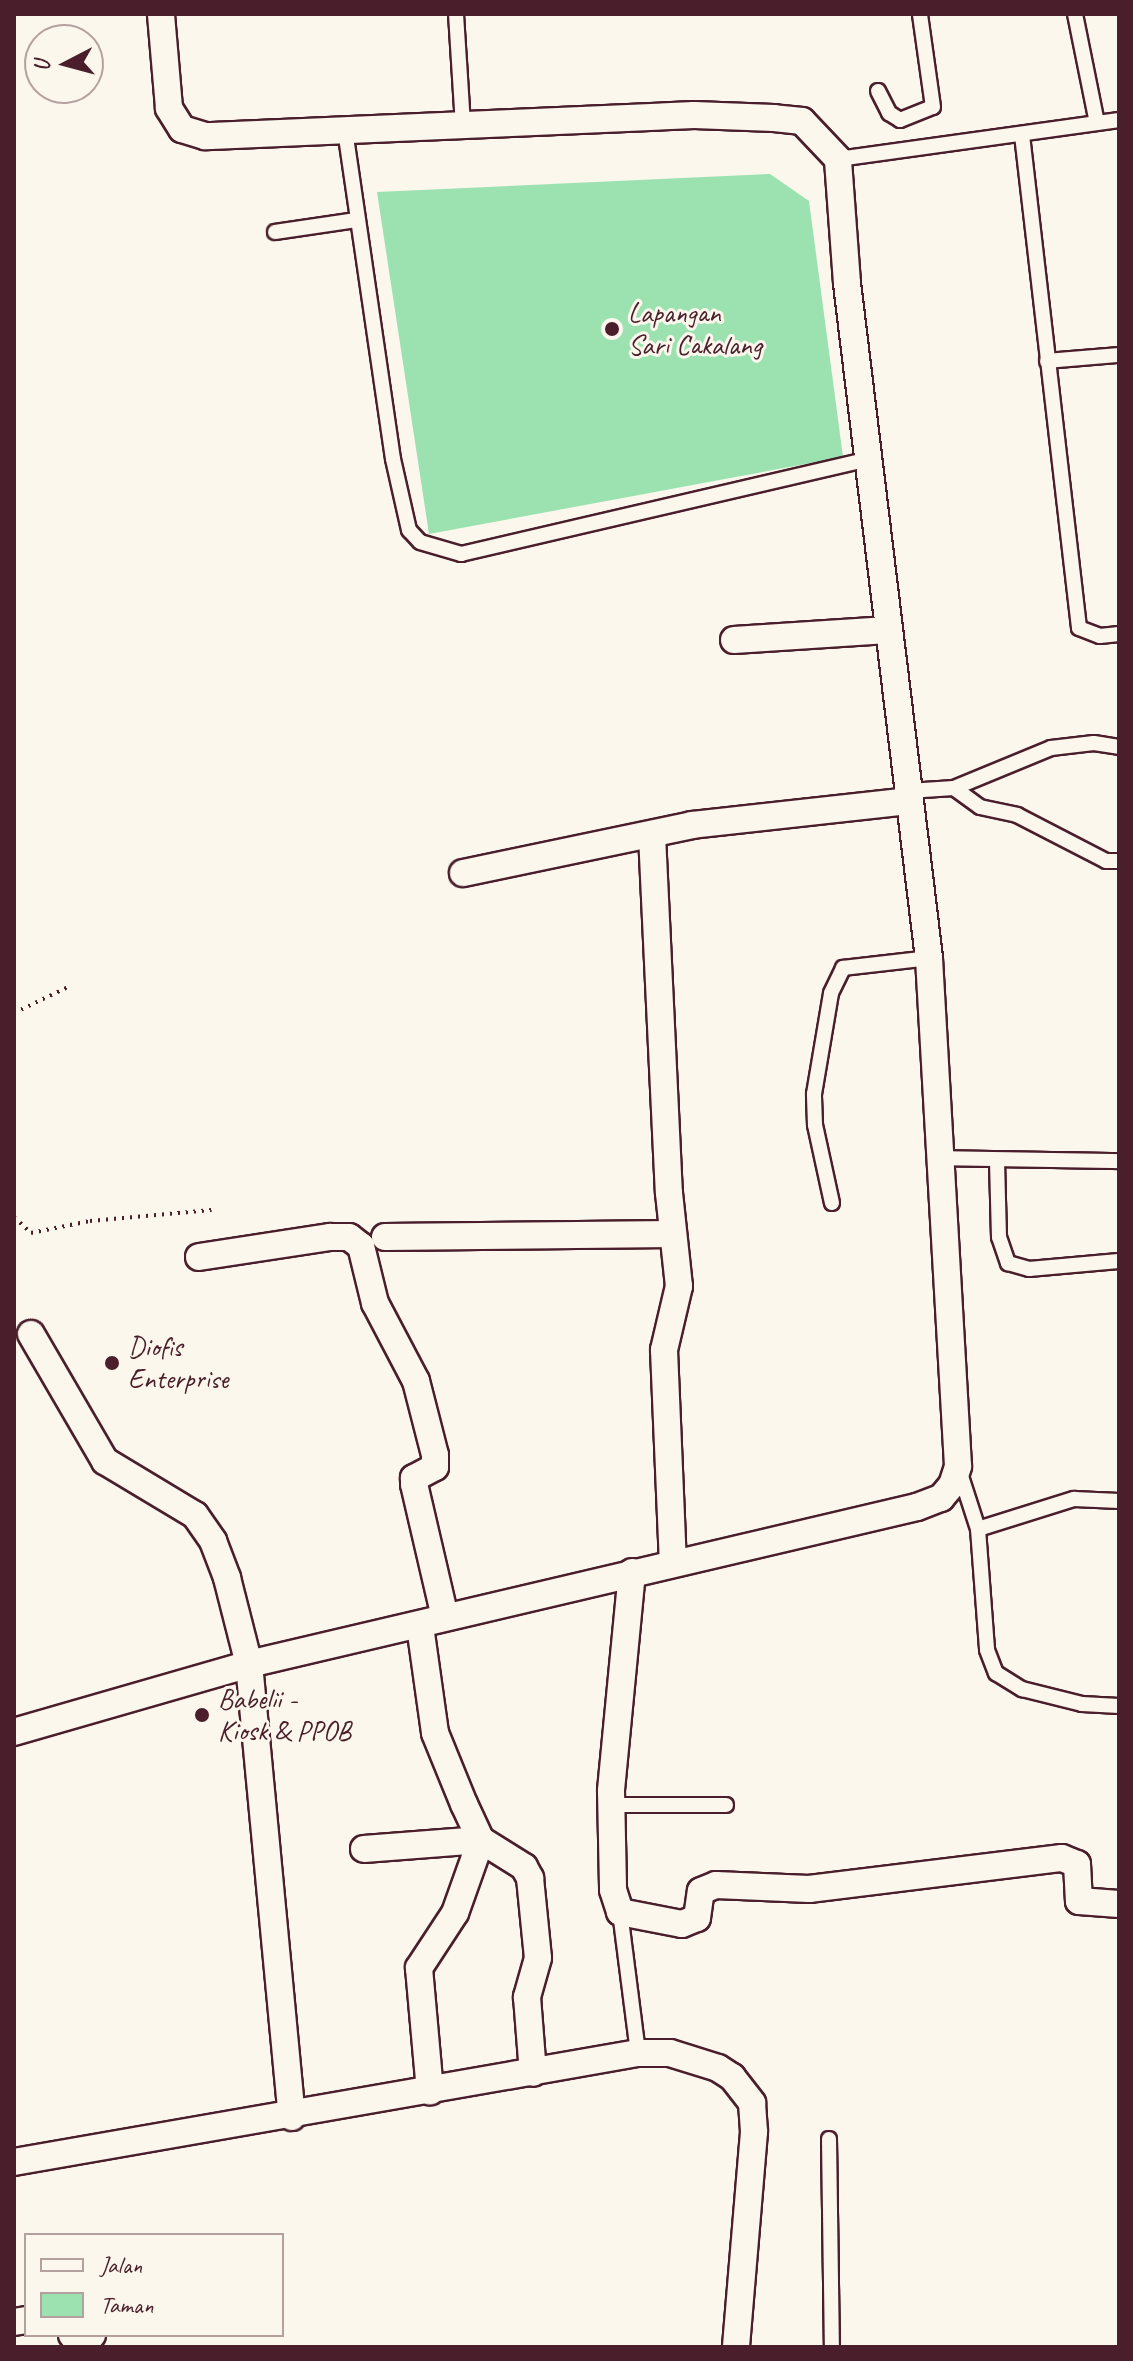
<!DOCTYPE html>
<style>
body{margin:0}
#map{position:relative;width:1133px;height:2361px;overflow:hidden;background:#fbf7ec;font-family:Caveat,sans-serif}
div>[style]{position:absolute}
.green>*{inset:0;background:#9be2b0}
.path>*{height:4px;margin-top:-2px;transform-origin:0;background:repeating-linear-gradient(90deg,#4a1f2b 0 2px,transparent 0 8px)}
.roads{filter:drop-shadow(2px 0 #4a1f2b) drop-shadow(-2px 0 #4a1f2b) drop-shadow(0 2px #4a1f2b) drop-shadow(0 -2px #4a1f2b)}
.service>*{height:14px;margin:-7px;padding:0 7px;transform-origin:7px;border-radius:7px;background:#fbf7ec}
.minor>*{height:26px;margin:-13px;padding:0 13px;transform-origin:13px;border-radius:13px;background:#fbf7ec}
.dots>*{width:22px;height:22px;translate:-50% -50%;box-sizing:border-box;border:4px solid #fbf7ec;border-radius:50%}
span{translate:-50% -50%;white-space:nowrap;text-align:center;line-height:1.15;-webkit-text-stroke:6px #fbf7ec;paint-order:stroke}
.poi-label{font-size:28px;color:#4a1f2b}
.left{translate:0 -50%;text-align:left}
.frame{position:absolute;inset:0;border:16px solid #4a1f2b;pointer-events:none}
.legend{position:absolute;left:24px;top:2233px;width:260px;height:104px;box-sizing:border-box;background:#fbf7ec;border:2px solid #b4a19f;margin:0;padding:10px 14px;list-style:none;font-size:24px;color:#4a1f2b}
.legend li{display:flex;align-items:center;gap:16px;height:40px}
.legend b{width:40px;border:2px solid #b4a19f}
.north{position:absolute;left:24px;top:24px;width:80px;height:80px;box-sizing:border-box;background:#fbf7ec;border:2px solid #b4a19f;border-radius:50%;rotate:264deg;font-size:22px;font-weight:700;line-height:32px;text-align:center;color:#4a1f2b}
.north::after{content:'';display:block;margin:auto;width:28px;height:36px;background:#4a1f2b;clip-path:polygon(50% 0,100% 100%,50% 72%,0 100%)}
</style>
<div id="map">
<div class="green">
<i style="clip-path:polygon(770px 174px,809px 201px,843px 457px,429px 534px,377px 192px)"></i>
</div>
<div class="path">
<i style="left:14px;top:1013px;width:60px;rotate:-25.7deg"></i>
<i style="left:14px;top:1217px;width:23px;rotate:43deg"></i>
<i style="left:31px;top:1233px;width:60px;rotate:-11.5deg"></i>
<i style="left:90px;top:1221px;width:122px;rotate:-5.2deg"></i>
</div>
<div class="roads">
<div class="service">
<i style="left:456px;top:14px;width:110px;rotate:86.4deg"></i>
<i style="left:1075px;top:14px;width:111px;rotate:78.6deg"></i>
<i style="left:878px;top:91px;width:25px;rotate:63deg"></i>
<i style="left:889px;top:113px;width:13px;rotate:32deg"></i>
<i style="left:900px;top:120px;width:35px;rotate:-22deg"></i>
<i style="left:933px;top:107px;width:94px;rotate:-98deg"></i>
<i style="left:345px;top:130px;width:332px;rotate:81.7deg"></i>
<i style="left:393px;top:459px;width:73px;rotate:77.3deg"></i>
<i style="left:409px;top:530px;width:16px;rotate:47deg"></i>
<i style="left:420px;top:542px;width:43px;rotate:16.3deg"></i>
<i style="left:461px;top:554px;width:418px;rotate:-13.1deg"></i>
<i style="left:1022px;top:135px;width:496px;rotate:83.4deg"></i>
<i style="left:1079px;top:628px;width:22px;rotate:21deg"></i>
<i style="left:1100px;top:636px;width:19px;rotate:-6deg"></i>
<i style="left:838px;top:159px;width:284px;rotate:-7.9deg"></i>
<i style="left:275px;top:232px;width:82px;rotate:-8.4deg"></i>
<i style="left:1047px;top:361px;width:72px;rotate:-4.8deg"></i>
<i style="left:954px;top:788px;width:32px;rotate:36deg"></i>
<i style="left:980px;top:807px;width:38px;rotate:12deg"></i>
<i style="left:1017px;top:815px;width:100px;rotate:27.3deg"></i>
<i style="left:1106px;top:861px;width:13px"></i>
<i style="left:908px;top:791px;width:46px;rotate:-3.7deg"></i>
<i style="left:954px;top:788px;width:105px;rotate:-22.4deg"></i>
<i style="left:1051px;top:748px;width:43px;rotate:-6.6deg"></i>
<i style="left:1094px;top:743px;width:25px;rotate:9deg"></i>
<i style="left:940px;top:1158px;width:179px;rotate:1deg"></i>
<i style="left:997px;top:1161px;width:76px;rotate:88.5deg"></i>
<i style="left:999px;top:1237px;width:28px;rotate:71deg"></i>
<i style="left:1008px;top:1263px;width:22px;rotate:16deg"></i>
<i style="left:1029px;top:1269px;width:90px;rotate:-5.1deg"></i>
<i style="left:832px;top:1203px;width:80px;rotate:-102.3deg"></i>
<i style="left:815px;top:1125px;width:31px;rotate:-92deg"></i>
<i style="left:814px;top:1094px;width:102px;rotate:-80.4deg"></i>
<i style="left:831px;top:993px;width:28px;rotate:-64deg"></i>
<i style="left:843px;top:968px;width:87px;rotate:-6.6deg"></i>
<i style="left:958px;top:1467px;width:65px;rotate:72.1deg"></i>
<i style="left:978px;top:1529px;width:121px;rotate:85.7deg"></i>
<i style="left:987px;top:1650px;width:25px;rotate:69deg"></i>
<i style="left:996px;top:1673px;width:31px;rotate:32deg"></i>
<i style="left:1022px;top:1689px;width:62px;rotate:14deg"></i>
<i style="left:1082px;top:1704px;width:37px;rotate:3deg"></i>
<i style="left:978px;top:1529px;width:101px;rotate:-17.4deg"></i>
<i style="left:1074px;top:1499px;width:45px;rotate:2.5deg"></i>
<i style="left:612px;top:1805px;width:114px"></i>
<i style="left:620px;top:1912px;width:142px;rotate:82.7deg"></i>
<i style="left:829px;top:2139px;width:208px;rotate:89.2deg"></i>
</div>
<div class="minor">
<i style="left:734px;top:640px;width:154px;rotate:-3.7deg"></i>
<i style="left:652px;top:835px;width:358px;rotate:87.3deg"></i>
<i style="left:669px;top:1193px;width:94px;rotate:83.9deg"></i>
<i style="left:679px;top:1286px;width:66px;rotate:103.2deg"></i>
<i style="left:664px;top:1350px;width:214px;rotate:87.6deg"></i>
<i style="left:463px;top:873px;width:234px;rotate:-11.8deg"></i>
<i style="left:692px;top:825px;width:218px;rotate:-6.3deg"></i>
<i style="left:385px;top:1237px;width:288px;rotate:-0.6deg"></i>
<i style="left:199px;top:1257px;width:133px;rotate:-8.7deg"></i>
<i style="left:330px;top:1237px;width:19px"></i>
<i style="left:349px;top:1237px;width:15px;rotate:37deg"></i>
<i style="left:361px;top:1246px;width:59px;rotate:76.2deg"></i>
<i style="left:375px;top:1303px;width:88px;rotate:62.3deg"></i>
<i style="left:416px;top:1381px;width:76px;rotate:75.6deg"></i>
<i style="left:435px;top:1455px;width:12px;rotate:90deg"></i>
<i style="left:435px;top:1467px;width:24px;rotate:152deg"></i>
<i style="left:414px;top:1478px;width:6px;rotate:90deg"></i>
<i style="left:414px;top:1484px;width:137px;rotate:76.9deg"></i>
<i style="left:31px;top:1334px;width:147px;rotate:59.8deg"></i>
<i style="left:105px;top:1461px;width:105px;rotate:31deg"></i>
<i style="left:195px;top:1515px;width:32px;rotate:55deg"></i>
<i style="left:213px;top:1541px;width:40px;rotate:69deg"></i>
<i style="left:227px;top:1578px;width:89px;rotate:75.7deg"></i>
<i style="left:249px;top:1664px;width:455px;rotate:84.6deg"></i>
<i style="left:632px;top:1572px;width:220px;rotate:95.5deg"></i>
<i style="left:611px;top:1791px;width:99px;rotate:88.8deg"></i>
<i style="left:613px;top:1890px;width:23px;rotate:72deg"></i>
<i style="left:620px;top:1912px;width:63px;rotate:11deg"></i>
<i style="left:682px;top:1924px;width:16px;rotate:-22deg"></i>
<i style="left:697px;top:1918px;width:27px;rotate:-82deg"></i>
<i style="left:701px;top:1891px;width:16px;rotate:-22deg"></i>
<i style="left:716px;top:1885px;width:93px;rotate:2.5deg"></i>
<i style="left:809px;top:1889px;width:255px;rotate:-7deg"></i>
<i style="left:1062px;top:1858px;width:16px;rotate:22deg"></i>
<i style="left:1077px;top:1864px;width:37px;rotate:87deg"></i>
<i style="left:1079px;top:1901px;width:40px;rotate:4.3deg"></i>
<i style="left:420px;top:1626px;width:108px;rotate:82deg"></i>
<i style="left:435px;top:1733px;width:77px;rotate:67.8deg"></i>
<i style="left:464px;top:1804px;width:40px;rotate:65deg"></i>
<i style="left:481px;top:1840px;width:51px;rotate:32.1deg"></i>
<i style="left:524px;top:1867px;width:13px;rotate:61deg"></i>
<i style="left:530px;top:1878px;width:80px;rotate:84.3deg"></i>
<i style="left:538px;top:1958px;width:41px;rotate:105.8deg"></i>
<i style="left:527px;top:1997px;width:76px;rotate:85.5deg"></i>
<i style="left:14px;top:1732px;width:245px;rotate:-16.1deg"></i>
<i style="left:249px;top:1664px;width:686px;rotate:-13.23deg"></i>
<i style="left:917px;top:1507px;width:26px;rotate:-21deg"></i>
<i style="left:941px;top:1498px;width:17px;rotate:-50deg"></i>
<i style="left:952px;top:1485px;width:20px;rotate:-72deg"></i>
<i style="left:958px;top:1466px;width:509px;rotate:-93.27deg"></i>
<i style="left:929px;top:958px;width:680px;rotate:-96.93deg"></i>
<i style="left:847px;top:283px;width:124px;rotate:-94.2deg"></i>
<i style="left:838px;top:159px;width:52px;rotate:-133.5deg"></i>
<i style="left:802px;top:121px;width:28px;rotate:-174deg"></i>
<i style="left:774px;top:118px;width:80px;rotate:-177.9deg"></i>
<i style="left:694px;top:115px;width:489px;rotate:177.5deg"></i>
<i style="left:205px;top:136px;width:24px;rotate:-163deg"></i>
<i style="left:182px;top:129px;width:25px;rotate:-122deg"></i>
<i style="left:169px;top:108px;width:94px;rotate:-94.9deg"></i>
<i style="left:364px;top:1849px;width:117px;rotate:-4.4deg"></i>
<i style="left:481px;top:1840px;width:77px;rotate:109.6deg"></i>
<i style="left:455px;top:1913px;width:66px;rotate:123.2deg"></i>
<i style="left:419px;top:1968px;width:124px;rotate:84.9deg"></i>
<i style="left:14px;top:2162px;width:633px;rotate:-9.91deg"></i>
<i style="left:638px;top:2053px;width:32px"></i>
<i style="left:670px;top:2053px;width:50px;rotate:17.4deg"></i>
<i style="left:718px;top:2068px;width:17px;rotate:33deg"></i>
<i style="left:732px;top:2077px;width:33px;rotate:52deg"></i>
<i style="left:752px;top:2103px;width:29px;rotate:86deg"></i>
<i style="left:754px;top:2132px;width:216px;rotate:94.8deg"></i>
<i style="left:14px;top:2322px;width:12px;rotate:-9deg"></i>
<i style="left:72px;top:2335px;width:20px"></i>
</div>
</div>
<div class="dots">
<i style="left:612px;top:329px;background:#4a1f2b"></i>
<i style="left:112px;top:1363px;background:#4a1f2b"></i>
<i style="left:202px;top:1715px;background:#4a1f2b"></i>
</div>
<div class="poi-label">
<span class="left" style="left:628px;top:329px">Lapangan<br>Sari Cakalang</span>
<span class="left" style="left:128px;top:1363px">Diofis<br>Enterprise</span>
<span class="left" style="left:218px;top:1715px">Babelii -<br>Kiosk &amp; PPOB</span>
</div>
<div class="frame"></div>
<ul class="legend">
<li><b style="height:10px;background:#fbf7ec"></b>Jalan</li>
<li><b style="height:22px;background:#9be2b0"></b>Taman</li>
</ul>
<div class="north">U</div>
</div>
